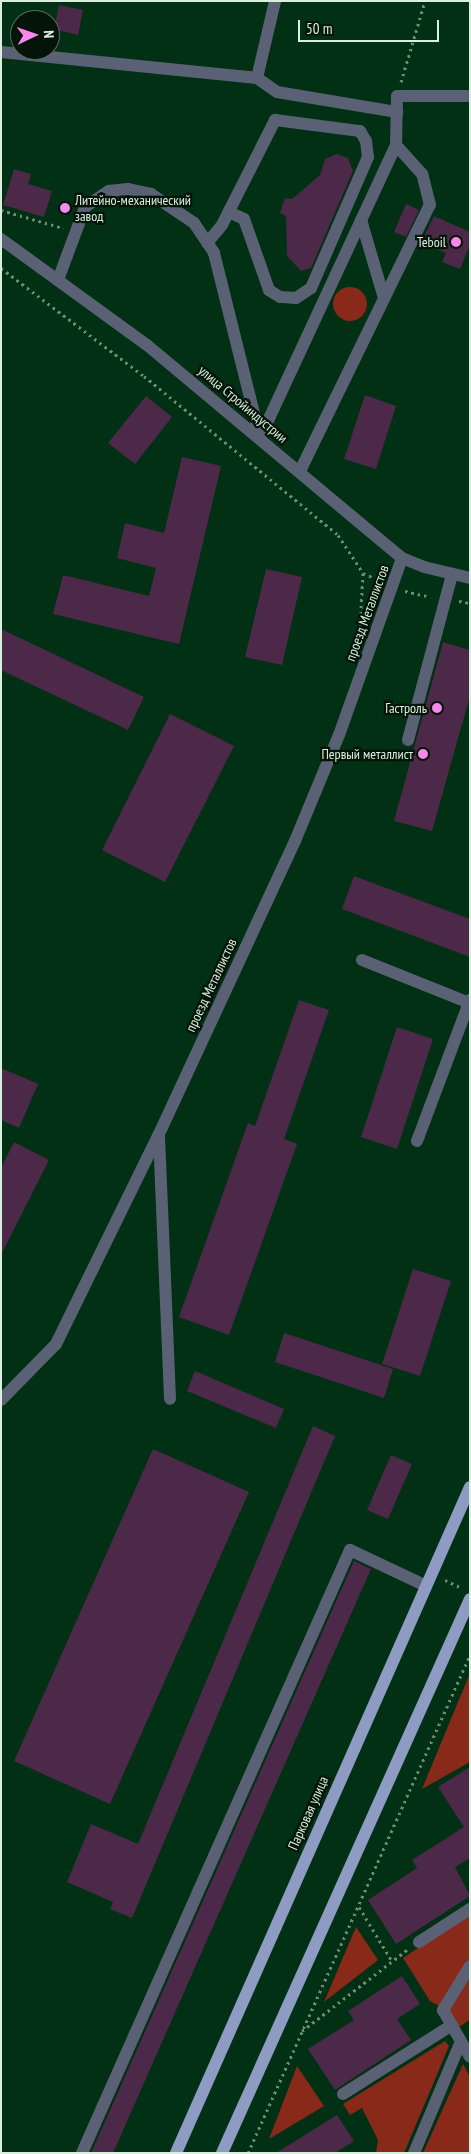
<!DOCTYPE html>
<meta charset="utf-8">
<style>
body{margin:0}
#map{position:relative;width:471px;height:2154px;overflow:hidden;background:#013014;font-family:"PT Sans Narrow",sans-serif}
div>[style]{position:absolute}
.green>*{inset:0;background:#88291a}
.round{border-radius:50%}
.building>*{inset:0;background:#4c2948}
.path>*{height:3px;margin-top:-1.5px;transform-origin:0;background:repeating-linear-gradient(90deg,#698d75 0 2.5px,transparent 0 6.5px)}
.minor>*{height:12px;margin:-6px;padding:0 6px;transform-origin:6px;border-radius:6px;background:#5b6175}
.major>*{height:12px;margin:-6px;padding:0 6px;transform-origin:6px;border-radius:6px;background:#8e9bc2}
.dots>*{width:14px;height:14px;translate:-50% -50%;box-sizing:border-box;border:2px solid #041408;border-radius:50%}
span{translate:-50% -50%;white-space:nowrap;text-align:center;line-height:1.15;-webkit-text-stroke:4.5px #041408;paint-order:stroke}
.poi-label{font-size:14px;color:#d8f0dd}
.left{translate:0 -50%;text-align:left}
.right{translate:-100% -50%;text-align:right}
.street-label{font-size:14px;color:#d8f0dd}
.frame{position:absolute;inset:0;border:2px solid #d8f0dd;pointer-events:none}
.north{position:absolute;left:10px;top:10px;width:50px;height:50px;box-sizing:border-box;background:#041408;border:1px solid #596c5d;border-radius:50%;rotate:87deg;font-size:14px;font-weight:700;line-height:20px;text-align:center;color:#d8f0dd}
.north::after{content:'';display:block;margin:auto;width:18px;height:22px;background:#f888eb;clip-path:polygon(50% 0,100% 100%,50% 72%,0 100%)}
.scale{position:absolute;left:298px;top:20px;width:141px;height:22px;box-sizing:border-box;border:2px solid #d8f0dd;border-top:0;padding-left:6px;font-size:15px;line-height:18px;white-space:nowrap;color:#d8f0dd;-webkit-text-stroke:4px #041408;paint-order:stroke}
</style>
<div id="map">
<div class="green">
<i class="round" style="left:333px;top:287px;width:34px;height:34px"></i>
<i style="clip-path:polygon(470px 1673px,470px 1762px,422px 1789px)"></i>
<i style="clip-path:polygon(470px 1913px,470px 2020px,457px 2028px,448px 2011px,430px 2001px,403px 1958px)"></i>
<i style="clip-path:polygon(356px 1927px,378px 1960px,324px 2002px)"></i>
<i style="clip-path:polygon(445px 2041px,449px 2046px,404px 2153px,376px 2153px,378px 2140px,362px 2108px,350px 2115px,343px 2104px)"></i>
<i style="clip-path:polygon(463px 2064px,470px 2077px,470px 2153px,423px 2153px)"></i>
<i style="clip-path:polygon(297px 2066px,324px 2106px,269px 2139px)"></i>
</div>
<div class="building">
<i style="clip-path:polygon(59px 5px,83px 10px,78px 35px,54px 29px)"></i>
<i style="clip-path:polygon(337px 154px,348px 158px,353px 171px,311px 268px,301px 271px,287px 256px,286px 216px,280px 213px,285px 198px,292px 199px,320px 175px,325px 159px)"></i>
<i style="clip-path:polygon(14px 169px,31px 174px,28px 184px,52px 191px,44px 217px,3px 205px)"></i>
<i style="clip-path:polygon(406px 204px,419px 210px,406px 237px,394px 232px)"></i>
<i style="clip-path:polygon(434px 216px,470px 232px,470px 245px,460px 269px,442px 262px,446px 253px,421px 243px)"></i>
<i style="clip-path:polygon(365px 395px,396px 406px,376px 469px,344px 459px)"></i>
<i style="clip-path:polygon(146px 396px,172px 417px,135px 464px,108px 443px)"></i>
<i style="clip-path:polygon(182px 457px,221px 466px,179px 644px,53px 614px,63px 575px,149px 596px,156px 568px,117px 558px,125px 523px,164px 533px)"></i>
<i style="clip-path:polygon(266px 569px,302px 577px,282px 665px,245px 657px)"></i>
<i style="clip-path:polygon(1px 629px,144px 697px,128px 730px,1px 670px)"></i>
<i style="clip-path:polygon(443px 642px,470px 650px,470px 696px,432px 831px,394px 821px)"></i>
<i style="clip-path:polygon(170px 714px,234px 746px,165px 882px,102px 850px)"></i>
<i style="clip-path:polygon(354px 876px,470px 919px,470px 957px,342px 909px)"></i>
<i style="clip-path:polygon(299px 1000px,329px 1010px,284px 1139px,297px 1144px,229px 1335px,179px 1317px,248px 1123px,255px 1126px)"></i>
<i style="clip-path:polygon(397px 1027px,433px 1039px,397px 1149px,361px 1137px)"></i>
<i style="clip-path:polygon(1px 1068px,38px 1084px,19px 1128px,1px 1120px)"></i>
<i style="clip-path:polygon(14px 1142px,49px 1160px,1px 1255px,1px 1168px)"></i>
<i style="clip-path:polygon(413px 1269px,451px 1281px,420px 1376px,382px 1364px)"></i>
<i style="clip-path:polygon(284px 1333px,393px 1369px,384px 1398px,275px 1362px)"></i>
<i style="clip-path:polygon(195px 1371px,284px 1409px,276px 1428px,187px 1391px)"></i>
<i style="clip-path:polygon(313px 1426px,335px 1436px,132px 1918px,110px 1909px,113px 1902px,67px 1882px,91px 1824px,138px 1844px)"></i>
<i style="clip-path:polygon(153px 1449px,249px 1492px,110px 1804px,14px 1761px)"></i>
<i style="clip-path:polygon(391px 1455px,412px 1464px,388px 1519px,367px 1510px)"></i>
<i style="clip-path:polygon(354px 1561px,371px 1569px,113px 2153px,91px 2153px)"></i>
<i style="clip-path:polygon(470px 1767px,470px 1858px,455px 1867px,470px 1896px,396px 1944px,368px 1900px,417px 1868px,412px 1860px,464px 1827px,438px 1787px)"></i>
<i style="clip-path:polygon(402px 1976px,420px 2004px,397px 2019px,411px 2040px,335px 2090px,308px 2049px,354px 2020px,348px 2011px)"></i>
<i style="clip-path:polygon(337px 2115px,354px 2141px,335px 2153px,276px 2153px)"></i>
</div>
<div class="path">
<i style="left:401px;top:82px;width:84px;rotate:-73.5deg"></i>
<i style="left:1px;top:210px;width:65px;rotate:16.2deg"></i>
<i style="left:1px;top:268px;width:179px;rotate:37.1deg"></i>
<i style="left:144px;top:376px;width:251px;rotate:39.3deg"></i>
<i style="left:338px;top:535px;width:45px;rotate:56.7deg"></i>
<i style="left:363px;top:573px;width:53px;rotate:93.2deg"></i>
<i style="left:363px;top:573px;width:17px;rotate:24deg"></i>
<i style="left:405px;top:591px;width:26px;rotate:13deg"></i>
<i style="left:459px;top:601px;width:11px;rotate:10deg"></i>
<i style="left:445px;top:1580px;width:19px;rotate:25deg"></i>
<i style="left:359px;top:1907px;width:63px;rotate:58.6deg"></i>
<i style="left:302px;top:2031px;width:134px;rotate:-37.7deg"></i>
<i style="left:248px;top:2153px;width:545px;rotate:-65.97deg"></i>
</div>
<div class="minor">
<i style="left:1px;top:52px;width:257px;rotate:5.8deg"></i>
<i style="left:257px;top:78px;width:24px;rotate:35deg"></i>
<i style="left:277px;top:92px;width:122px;rotate:9.5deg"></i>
<i style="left:257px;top:78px;width:79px;rotate:-76.8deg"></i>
<i style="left:361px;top:220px;width:81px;rotate:73.6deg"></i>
<i style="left:1px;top:239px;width:180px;rotate:36deg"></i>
<i style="left:147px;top:345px;width:332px;rotate:39.9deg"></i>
<i style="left:402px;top:558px;width:24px;rotate:22deg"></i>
<i style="left:424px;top:567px;width:47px;rotate:13.4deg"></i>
<i style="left:207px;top:243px;width:23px;rotate:-50deg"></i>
<i style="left:222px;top:225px;width:118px;rotate:-63.2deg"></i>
<i style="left:275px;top:120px;width:86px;rotate:7.4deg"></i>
<i style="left:360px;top:131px;width:12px;rotate:59deg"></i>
<i style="left:366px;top:141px;width:16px;rotate:83deg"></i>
<i style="left:368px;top:157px;width:143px;rotate:113.5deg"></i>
<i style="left:311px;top:288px;width:18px;rotate:146deg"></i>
<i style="left:296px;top:298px;width:16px;rotate:-176deg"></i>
<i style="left:280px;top:297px;width:13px;rotate:-148deg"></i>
<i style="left:269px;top:290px;width:75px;rotate:-109.4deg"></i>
<i style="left:244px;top:219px;width:17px;rotate:-155deg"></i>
<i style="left:58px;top:280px;width:78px;rotate:-69.7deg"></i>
<i style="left:85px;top:207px;width:29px;rotate:-34deg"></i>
<i style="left:109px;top:191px;width:19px;rotate:-6deg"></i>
<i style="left:128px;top:189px;width:24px;rotate:12deg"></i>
<i style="left:151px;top:194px;width:52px;rotate:34deg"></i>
<i style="left:194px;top:223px;width:36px;rotate:56deg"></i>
<i style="left:214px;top:253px;width:191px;rotate:76deg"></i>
<i style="left:260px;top:438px;width:323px;rotate:-65.1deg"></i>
<i style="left:396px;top:145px;width:49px;rotate:-88.8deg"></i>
<i style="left:397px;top:96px;width:73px"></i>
<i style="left:300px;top:471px;width:296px;rotate:-64deg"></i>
<i style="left:430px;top:205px;width:32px;rotate:-104deg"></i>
<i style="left:422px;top:174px;width:39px;rotate:-132deg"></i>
<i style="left:408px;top:740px;width:171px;rotate:-75.1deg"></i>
<i style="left:362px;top:960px;width:113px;rotate:21.8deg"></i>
<i style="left:159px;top:1136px;width:263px;rotate:87.6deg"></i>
<i style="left:417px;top:1141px;width:151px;rotate:-69.4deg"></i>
<i style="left:1px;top:1400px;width:78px;rotate:-45.5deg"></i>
<i style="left:56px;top:1344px;width:234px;rotate:-63.9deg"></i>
<i style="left:159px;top:1134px;width:323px;rotate:-65.1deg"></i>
<i style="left:295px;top:841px;width:115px;rotate:-67.5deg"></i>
<i style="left:339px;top:735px;width:188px;rotate:-70.4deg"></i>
<i style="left:419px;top:1942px;width:61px;rotate:-32.9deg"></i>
<i style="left:470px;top:1966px;width:52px;rotate:121.5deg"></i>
<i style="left:443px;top:2010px;width:54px;rotate:60.1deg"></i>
<i style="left:343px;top:2094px;width:129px;rotate:-32.3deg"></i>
<i style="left:82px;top:2153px;width:660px;rotate:-66.04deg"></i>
<i style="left:350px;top:1550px;width:82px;rotate:25.3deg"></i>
<i style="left:414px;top:2153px;width:121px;rotate:-67.2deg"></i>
</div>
<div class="major">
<i style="left:176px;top:2153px;width:728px;rotate:-66.18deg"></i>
<i style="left:222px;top:2153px;width:607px;rotate:-65.88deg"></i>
</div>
<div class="dots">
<i style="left:65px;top:208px;background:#f888eb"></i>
<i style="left:456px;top:242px;background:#f888eb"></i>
<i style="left:437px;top:708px;background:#f888eb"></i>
<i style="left:423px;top:754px;background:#f888eb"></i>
</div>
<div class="poi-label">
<span class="left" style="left:75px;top:208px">Литейно-механический<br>завод</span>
<span class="right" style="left:446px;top:242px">Teboil</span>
<span class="right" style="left:427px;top:708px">Гастроль</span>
<span class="right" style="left:413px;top:754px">Первый металлист</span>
</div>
<div class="street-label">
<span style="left:243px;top:404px;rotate:40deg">улица Стройиндустрии</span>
<span style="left:367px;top:613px;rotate:-70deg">проезд Металлистов</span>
<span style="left:211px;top:985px;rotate:-65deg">проезд Металлистов</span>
<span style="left:308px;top:1813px;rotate:-66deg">Парковая улица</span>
</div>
<div class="frame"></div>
<div class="north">N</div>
<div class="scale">50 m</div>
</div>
